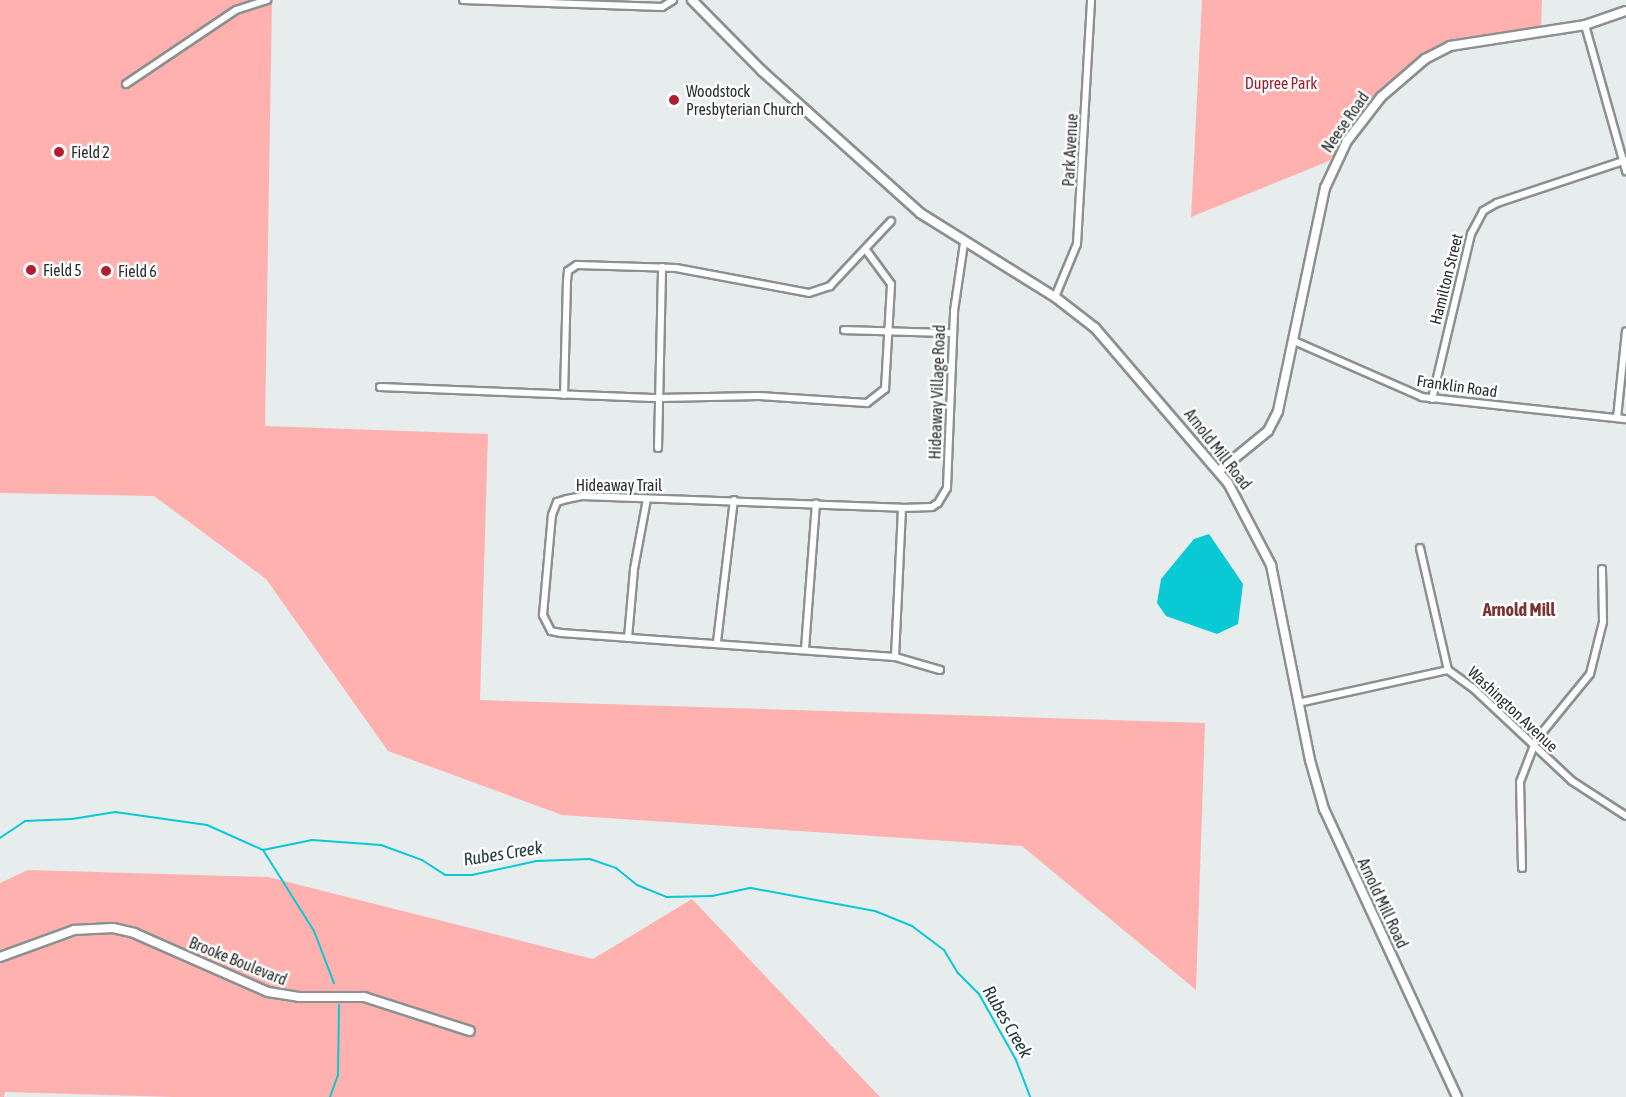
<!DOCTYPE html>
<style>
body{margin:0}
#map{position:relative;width:1626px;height:1097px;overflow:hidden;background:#e7eced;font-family:"Asap Condensed",sans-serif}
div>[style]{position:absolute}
.green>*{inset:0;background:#ffb1af}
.water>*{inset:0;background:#08c9d4}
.stream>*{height:2px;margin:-1px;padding:0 1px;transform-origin:1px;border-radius:1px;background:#08c9d4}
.roads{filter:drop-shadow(2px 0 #8c9090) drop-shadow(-2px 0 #8c9090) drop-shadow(0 2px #8c9090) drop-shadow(0 -2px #8c9090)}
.street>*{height:6px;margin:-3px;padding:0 3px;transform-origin:3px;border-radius:3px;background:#fff}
.secondary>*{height:8px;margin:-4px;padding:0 4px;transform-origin:4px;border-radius:4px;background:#fff}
.dots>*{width:16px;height:16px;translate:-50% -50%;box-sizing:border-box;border:3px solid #fff;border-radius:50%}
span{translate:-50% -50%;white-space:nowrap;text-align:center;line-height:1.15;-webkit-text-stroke:5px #fff;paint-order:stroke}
.park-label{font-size:16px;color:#9a1e2d}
.poi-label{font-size:16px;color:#2c2e2e}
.left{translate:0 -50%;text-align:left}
.street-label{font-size:16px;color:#2c2e2e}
.neighbourhood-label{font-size:18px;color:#7a3234;font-weight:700}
.water-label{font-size:18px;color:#233d3f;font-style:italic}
</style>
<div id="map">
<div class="green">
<i style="clip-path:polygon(0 0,272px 0,265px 426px,488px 434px,480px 700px,1205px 723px,1196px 990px,1022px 846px,562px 815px,388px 751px,266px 579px,154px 496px,0 493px)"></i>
<i style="clip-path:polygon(1202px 0,1542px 0,1541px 28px,1448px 42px,1412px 63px,1365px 108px,1329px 161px,1191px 217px)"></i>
<i style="clip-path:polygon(28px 870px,268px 877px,593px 959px,692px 899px,880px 1097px,173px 1097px,5px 1092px,4px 1097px,0 1097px,0 883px)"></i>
</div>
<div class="water">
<i style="clip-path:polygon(1209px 534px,1243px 584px,1238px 624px,1217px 634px,1166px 616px,1157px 603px,1161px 579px,1194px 539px)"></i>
</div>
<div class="stream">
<i style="left:0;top:838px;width:30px;rotate:-34deg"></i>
<i style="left:25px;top:821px;width:47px;rotate:-2.4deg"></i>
<i style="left:72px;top:819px;width:44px;rotate:-9.2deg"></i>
<i style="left:115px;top:812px;width:93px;rotate:8deg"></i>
<i style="left:207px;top:825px;width:61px;rotate:24.1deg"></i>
<i style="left:263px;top:850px;width:50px;rotate:-11.5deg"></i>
<i style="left:312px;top:840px;width:69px;rotate:4.1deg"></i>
<i style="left:381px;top:845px;width:44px;rotate:20.1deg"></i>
<i style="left:422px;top:860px;width:27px;rotate:33deg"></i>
<i style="left:445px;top:875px;width:27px"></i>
<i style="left:472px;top:875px;width:66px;rotate:-12.3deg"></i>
<i style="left:536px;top:861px;width:54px;rotate:-2.1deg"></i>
<i style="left:590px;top:859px;width:28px;rotate:19deg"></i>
<i style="left:616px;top:868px;width:27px;rotate:39deg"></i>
<i style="left:637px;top:885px;width:31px;rotate:22deg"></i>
<i style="left:666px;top:897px;width:46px;rotate:-1.2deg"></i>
<i style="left:712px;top:896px;width:40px;rotate:-12deg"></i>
<i style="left:751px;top:888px;width:126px;rotate:10.5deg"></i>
<i style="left:875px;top:911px;width:40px;rotate:22deg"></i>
<i style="left:912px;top:926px;width:40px;rotate:37deg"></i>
<i style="left:944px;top:950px;width:27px;rotate:59deg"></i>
<i style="left:958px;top:973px;width:30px;rotate:45deg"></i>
<i style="left:979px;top:994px;width:76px;rotate:60.7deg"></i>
<i style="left:1016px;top:1060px;width:40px;rotate:69deg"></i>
<i style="left:263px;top:850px;width:96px;rotate:57.8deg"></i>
<i style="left:314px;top:931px;width:56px;rotate:69deg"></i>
<i style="left:330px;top:1097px;width:23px;rotate:-70deg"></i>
<i style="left:338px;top:1075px;width:70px;rotate:-89.2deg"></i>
</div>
<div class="roads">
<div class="street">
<i style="left:463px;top:0;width:199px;rotate:2deg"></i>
<i style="left:662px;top:7px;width:13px;rotate:-32deg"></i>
<i style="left:1585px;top:25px;width:152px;rotate:74.3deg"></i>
<i style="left:126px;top:84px;width:133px;rotate:-33.9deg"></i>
<i style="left:236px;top:10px;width:33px;rotate:-18deg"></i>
<i style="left:1055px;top:297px;width:57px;rotate:-67.5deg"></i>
<i style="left:1077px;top:244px;width:244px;rotate:-86.7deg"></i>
<i style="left:844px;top:330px;width:109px;rotate:1.6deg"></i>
<i style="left:1294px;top:341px;width:140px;rotate:23.6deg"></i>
<i style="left:1422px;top:397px;width:205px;rotate:6.2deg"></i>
<i style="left:380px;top:387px;width:279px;rotate:2.3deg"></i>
<i style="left:659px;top:398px;width:100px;rotate:-1.1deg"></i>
<i style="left:759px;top:396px;width:108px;rotate:3.7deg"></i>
<i style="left:867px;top:403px;width:23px;rotate:-38deg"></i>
<i style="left:885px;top:389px;width:105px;rotate:-86.7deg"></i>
<i style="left:891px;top:284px;width:42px;rotate:-126.3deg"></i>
<i style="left:564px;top:395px;width:114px;rotate:-88.5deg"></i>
<i style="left:567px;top:281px;width:10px;rotate:-84deg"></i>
<i style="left:568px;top:271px;width:11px;rotate:-34deg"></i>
<i style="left:577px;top:265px;width:99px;rotate:1.7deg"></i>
<i style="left:676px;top:268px;width:135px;rotate:10.6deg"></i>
<i style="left:809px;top:293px;width:22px;rotate:-18deg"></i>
<i style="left:830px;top:286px;width:89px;rotate:-46.8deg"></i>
<i style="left:1432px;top:399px;width:170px;rotate:-76.7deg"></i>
<i style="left:1471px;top:234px;width:26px;rotate:-62deg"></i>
<i style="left:1483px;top:211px;width:16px;rotate:-30deg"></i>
<i style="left:1497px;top:203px;width:136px;rotate:-18.4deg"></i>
<i style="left:1617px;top:418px;width:87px;rotate:-84.1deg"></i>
<i style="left:658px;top:448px;width:181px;rotate:-88.7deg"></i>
<i style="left:1420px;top:548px;width:125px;rotate:77.1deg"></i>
<i style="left:628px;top:638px;width:69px;rotate:-85deg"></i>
<i style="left:634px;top:569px;width:71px;rotate:-79.5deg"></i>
<i style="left:717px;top:642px;width:143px;rotate:-83.2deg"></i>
<i style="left:805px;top:649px;width:146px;rotate:-85.7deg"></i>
<i style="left:895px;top:657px;width:149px;rotate:-87.3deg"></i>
<i style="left:940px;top:670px;width:47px;rotate:-163.9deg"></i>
<i style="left:895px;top:657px;width:335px;rotate:-175.9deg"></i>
<i style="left:561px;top:633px;width:10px;rotate:-169deg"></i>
<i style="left:551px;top:631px;width:18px;rotate:-117deg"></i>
<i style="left:543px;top:615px;width:100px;rotate:-84.9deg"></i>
<i style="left:552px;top:515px;width:14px;rotate:-69deg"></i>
<i style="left:557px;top:502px;width:10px;rotate:-17deg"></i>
<i style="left:567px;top:499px;width:15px;rotate:-11deg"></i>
<i style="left:582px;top:496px;width:320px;rotate:2.1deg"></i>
<i style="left:902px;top:508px;width:30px;rotate:-2deg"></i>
<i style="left:932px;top:507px;width:7px;rotate:-34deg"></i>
<i style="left:938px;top:503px;width:17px;rotate:-59deg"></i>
<i style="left:947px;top:488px;width:177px;rotate:-87.7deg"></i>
<i style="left:954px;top:311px;width:69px;rotate:-81.6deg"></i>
<i style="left:1298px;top:703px;width:154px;rotate:-12.4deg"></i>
<i style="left:1448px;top:670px;width:31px;rotate:36deg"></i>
<i style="left:1473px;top:688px;width:136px;rotate:43.2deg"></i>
<i style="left:1572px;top:781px;width:64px;rotate:32.9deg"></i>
<i style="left:1522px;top:868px;width:86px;rotate:-91.3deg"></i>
<i style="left:1520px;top:782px;width:45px;rotate:-69.1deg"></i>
<i style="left:1536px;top:740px;width:85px;rotate:-50.7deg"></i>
<i style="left:1590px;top:674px;width:54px;rotate:-76deg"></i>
<i style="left:1603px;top:622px;width:53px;rotate:-91.1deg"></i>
</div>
<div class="secondary">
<i style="left:692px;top:0;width:100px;rotate:45.4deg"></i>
<i style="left:762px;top:71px;width:212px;rotate:41.9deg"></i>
<i style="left:920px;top:213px;width:159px;rotate:31.9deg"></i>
<i style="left:1055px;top:297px;width:51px;rotate:37.8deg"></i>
<i style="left:1095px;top:328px;width:204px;rotate:49.4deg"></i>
<i style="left:1228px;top:483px;width:93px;rotate:62.3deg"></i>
<i style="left:1271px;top:565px;width:199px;rotate:78.7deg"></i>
<i style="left:1310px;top:760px;width:51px;rotate:74.1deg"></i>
<i style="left:1324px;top:809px;width:317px;rotate:65.2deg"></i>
<i style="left:1219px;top:471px;width:63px;rotate:-39.2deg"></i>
<i style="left:1268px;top:431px;width:22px;rotate:-63deg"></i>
<i style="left:1278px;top:411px;width:228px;rotate:-78.1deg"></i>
<i style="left:1325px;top:188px;width:52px;rotate:-64.9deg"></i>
<i style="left:1347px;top:141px;width:56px;rotate:-52.3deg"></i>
<i style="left:1381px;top:97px;width:58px;rotate:-40.8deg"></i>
<i style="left:1425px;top:59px;width:28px;rotate:-27deg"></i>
<i style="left:1450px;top:46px;width:137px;rotate:-8.8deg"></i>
<i style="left:1585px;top:25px;width:43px;rotate:-18.9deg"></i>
<i style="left:0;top:957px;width:79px;rotate:-20deg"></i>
<i style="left:74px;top:930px;width:39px;rotate:-3deg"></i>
<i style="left:113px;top:928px;width:22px;rotate:13deg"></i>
<i style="left:134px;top:933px;width:146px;rotate:23.8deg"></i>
<i style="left:268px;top:992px;width:31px;rotate:9deg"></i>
<i style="left:299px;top:997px;width:65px"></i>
<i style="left:364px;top:997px;width:111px;rotate:17.8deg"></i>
</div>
</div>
<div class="dots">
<i style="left:674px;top:100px;background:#b11e32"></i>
<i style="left:59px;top:152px;background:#b11e32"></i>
<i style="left:31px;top:270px;background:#b11e32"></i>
<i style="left:106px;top:271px;background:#b11e32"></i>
</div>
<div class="park-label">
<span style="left:1281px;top:83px">Dupree Park</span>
</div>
<div class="poi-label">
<span class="left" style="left:686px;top:100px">Woodstock<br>Presbyterian Church</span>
<span class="left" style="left:71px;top:152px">Field 2</span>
<span class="left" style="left:43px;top:270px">Field 5</span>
<span class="left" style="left:118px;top:271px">Field 6</span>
</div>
<div class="street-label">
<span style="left:1345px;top:122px;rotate:-55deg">Neese Road</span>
<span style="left:1070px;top:150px;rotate:-87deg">Park Avenue</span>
<span style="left:1446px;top:279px;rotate:-76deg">Hamilton Street</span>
<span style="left:1457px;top:386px;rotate:8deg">Franklin Road</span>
<span style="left:937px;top:392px;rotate:-88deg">Hideaway Village Road</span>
<span style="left:1218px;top:449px;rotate:52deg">Arnold Mill Road</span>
<span style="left:619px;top:485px">Hideaway Trail</span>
<span style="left:1513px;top:709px;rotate:43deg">Washington Avenue</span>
<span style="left:1383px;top:903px;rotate:65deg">Arnold Mill Road</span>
<span style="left:238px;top:961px;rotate:22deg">Brooke Boulevard</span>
</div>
<div class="neighbourhood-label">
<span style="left:1519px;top:610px">Arnold Mill</span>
</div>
<div class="water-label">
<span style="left:503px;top:854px;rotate:-9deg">Rubes Creek</span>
<span style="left:1007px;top:1022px;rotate:60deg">Rubes Creek</span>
</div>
</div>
